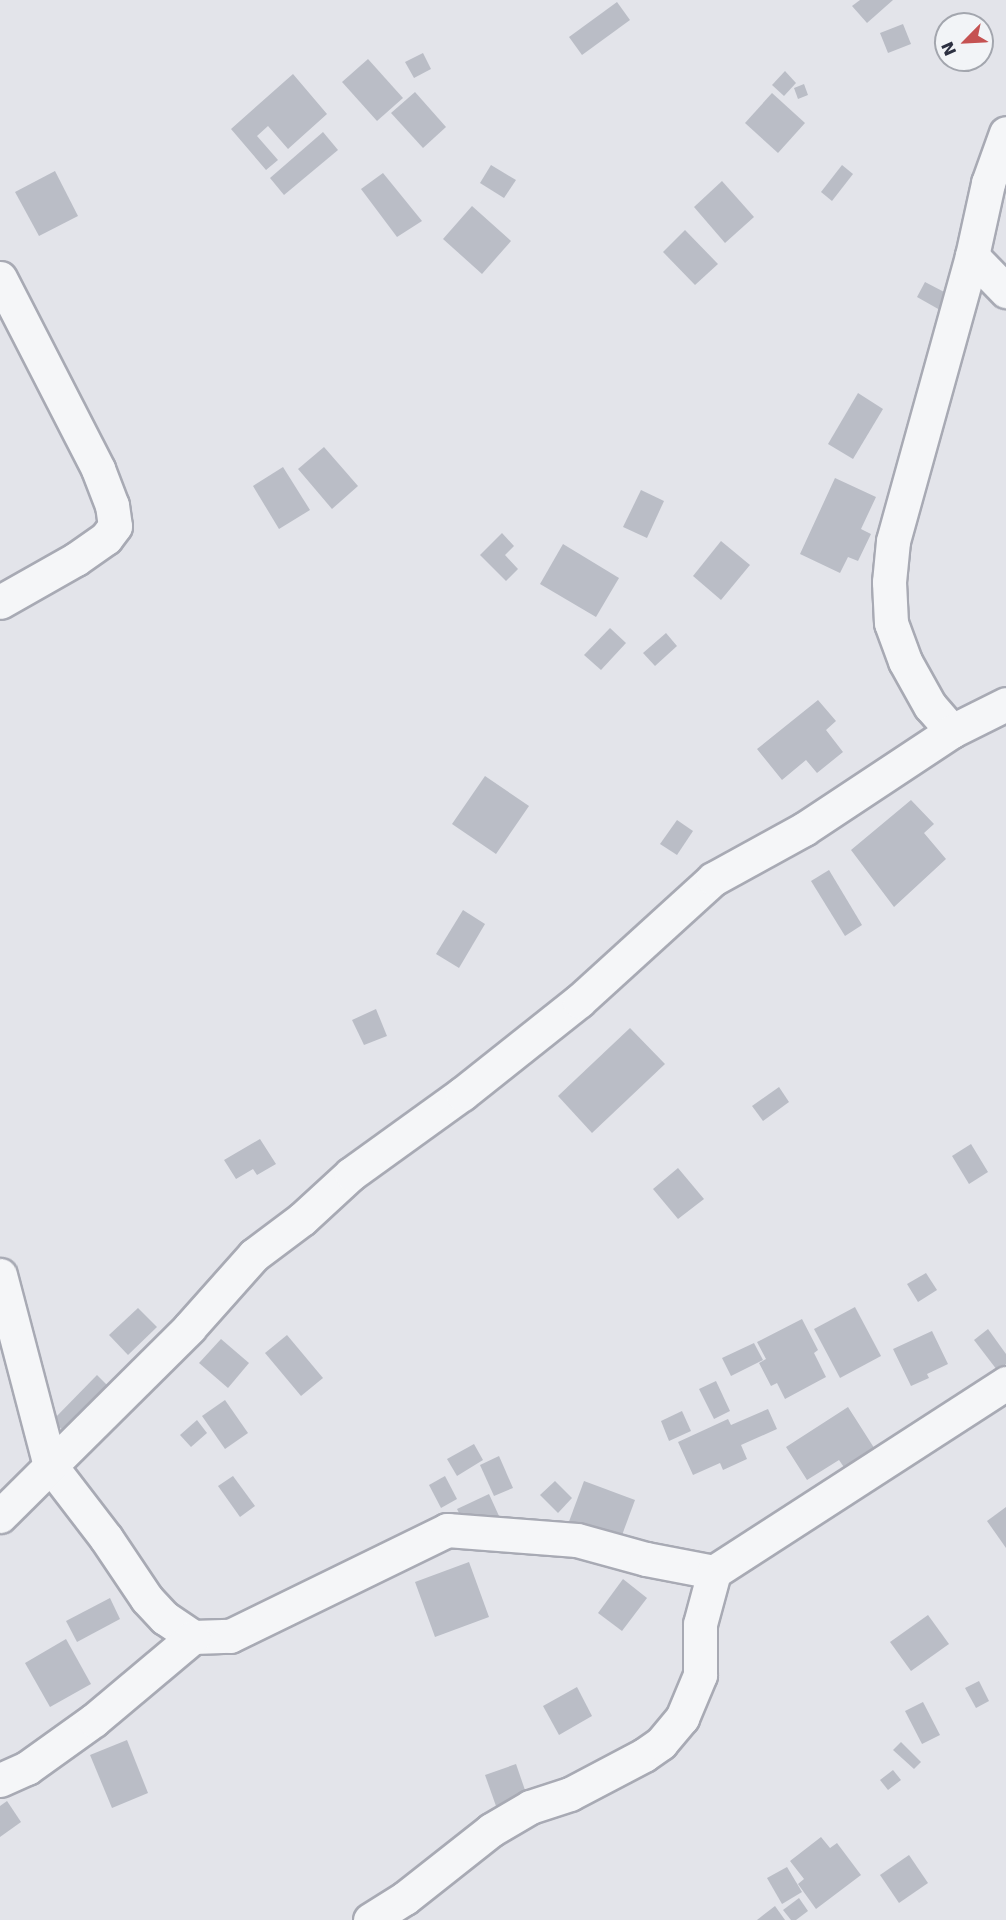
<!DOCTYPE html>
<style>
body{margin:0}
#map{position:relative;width:1006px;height:1920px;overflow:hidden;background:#e3e4ea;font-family:"DejaVu Sans",sans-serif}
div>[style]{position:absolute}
.building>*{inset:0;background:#babdc6}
.roads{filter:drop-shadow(2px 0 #a8aab4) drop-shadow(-2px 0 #a8aab4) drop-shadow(0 2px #a8aab4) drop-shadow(0 -2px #a8aab4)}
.minor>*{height:33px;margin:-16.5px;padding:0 16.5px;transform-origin:16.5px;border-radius:16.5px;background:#f5f6f8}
span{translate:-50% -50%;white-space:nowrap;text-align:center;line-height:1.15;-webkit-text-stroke:6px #f2f4f7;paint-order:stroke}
.north{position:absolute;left:934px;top:12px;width:60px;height:60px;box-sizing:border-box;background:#f2f4f7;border:2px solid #a3a6ae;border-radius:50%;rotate:246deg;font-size:16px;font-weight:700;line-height:24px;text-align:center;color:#2c3041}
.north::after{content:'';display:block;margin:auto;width:21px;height:27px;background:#c55252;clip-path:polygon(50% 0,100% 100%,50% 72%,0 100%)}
</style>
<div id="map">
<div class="building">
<i style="clip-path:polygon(860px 0,893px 0,867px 23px,852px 6px)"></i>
<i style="clip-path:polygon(617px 2px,630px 20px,582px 55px,569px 37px)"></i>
<i style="clip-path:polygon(903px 24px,911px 44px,888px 53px,880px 33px)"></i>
<i style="clip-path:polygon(423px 53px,431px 69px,414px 78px,405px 62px)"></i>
<i style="clip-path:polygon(368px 59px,403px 98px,377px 121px,342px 82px)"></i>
<i style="clip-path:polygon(785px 71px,796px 83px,784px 96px,772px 85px)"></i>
<i style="clip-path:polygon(293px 74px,327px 114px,288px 149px,268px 126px,257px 136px,278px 160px,266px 170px,231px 129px)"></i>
<i style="clip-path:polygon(804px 84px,808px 95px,798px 99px,794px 88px)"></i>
<i style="clip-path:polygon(415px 92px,446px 127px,423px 148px,391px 113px)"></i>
<i style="clip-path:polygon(772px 93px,805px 123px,778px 153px,745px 123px)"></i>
<i style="clip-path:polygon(323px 132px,338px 150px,284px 195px,270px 178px)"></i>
<i style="clip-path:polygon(491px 165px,516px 180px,504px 198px,480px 183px)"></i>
<i style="clip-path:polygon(842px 165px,853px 174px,832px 201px,821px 192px)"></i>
<i style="clip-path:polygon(55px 171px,78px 216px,39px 236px,15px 192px)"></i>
<i style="clip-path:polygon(383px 173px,422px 221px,397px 237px,361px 189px)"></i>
<i style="clip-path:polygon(722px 181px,754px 217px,725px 243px,694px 207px)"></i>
<i style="clip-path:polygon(472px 206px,511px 241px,482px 274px,443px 239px)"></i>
<i style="clip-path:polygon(685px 230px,718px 264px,695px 285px,663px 252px)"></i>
<i style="clip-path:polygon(925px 282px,948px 294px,940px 310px,917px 297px)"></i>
<i style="clip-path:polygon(858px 393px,883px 409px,853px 459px,828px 444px)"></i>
<i style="clip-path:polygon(324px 447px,358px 486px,332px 509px,298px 469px)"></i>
<i style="clip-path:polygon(283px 467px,310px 510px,279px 529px,253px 486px)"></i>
<i style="clip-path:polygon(835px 478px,876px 497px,861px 529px,871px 534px,858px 561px,848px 557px,840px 573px,800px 554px)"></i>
<i style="clip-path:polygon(641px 490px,664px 501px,647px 538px,623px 527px)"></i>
<i style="clip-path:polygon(502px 533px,514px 546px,505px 555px,518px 569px,506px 581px,480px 555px)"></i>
<i style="clip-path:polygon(721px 541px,750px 565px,721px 600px,693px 576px)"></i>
<i style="clip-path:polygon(563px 544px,619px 578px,596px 617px,540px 584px)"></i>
<i style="clip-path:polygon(610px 628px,626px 643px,601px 670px,584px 655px)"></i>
<i style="clip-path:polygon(666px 633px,677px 646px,655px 666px,643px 653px)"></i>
<i style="clip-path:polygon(818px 700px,836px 721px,826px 730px,843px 752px,817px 773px,806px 760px,782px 780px,757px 749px)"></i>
<i style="clip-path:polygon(485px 776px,529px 806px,496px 854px,452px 824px)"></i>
<i style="clip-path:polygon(911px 800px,934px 824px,924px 833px,946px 859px,894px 907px,851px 850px)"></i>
<i style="clip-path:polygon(677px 820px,693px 831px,677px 855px,660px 844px)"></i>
<i style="clip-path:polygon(829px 870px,862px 925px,845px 936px,811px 881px)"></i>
<i style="clip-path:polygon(463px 910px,485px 924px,459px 968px,436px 954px)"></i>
<i style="clip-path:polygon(376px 1009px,387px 1036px,364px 1045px,352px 1020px)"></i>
<i style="clip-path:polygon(630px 1028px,665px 1064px,592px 1133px,558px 1096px)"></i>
<i style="clip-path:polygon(779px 1087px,789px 1102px,763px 1121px,752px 1106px)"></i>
<i style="clip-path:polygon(260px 1139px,276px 1164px,257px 1175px,253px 1169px,236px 1179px,224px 1160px)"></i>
<i style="clip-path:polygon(971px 1144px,988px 1172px,969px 1184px,952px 1156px)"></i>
<i style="clip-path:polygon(678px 1168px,704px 1199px,678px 1219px,653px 1189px)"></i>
<i style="clip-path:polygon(926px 1273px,937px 1290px,918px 1302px,907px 1284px)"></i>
<i style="clip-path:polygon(855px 1307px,881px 1356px,840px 1378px,814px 1329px)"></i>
<i style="clip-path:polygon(138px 1308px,157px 1327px,128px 1355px,109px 1335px)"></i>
<i style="clip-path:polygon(802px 1319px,818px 1350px,814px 1353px,826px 1377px,785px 1399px,777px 1383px,771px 1386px,759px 1363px,766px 1359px,757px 1342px)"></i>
<i style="clip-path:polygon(988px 1329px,1006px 1354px,1006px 1364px,997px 1370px,974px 1340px)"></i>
<i style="clip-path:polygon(932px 1331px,948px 1364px,927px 1374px,929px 1378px,911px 1386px,893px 1349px)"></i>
<i style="clip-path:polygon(287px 1335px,323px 1378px,301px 1396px,265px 1353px)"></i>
<i style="clip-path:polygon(221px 1339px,249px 1363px,228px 1388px,199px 1363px)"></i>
<i style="clip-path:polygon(754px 1343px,763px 1360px,731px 1376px,722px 1358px)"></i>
<i style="clip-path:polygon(97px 1375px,115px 1393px,70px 1438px,53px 1420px)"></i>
<i style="clip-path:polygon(716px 1381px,730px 1411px,714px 1419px,699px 1389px)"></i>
<i style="clip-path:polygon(225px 1400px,248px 1433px,225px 1449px,202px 1416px)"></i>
<i style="clip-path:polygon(848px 1407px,878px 1454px,848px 1473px,839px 1460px,807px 1480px,786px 1447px)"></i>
<i style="clip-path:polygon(768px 1409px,777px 1429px,741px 1445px,747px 1459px,723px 1470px,720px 1463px,693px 1475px,678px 1442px,728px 1419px,731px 1425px)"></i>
<i style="clip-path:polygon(682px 1411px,691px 1431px,669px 1441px,661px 1421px)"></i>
<i style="clip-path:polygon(197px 1420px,207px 1433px,191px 1447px,180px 1435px)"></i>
<i style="clip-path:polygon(474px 1444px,483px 1460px,457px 1476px,447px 1459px)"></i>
<i style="clip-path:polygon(499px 1456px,513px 1488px,494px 1496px,480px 1465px)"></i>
<i style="clip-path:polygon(233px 1476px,255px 1506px,240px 1517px,218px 1486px)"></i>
<i style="clip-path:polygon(445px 1476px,457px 1499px,441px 1508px,429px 1485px)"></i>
<i style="clip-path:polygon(555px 1481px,572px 1498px,558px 1513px,540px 1495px)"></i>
<i style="clip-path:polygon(584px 1481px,635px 1500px,618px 1546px,567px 1527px)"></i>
<i style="clip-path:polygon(489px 1494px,499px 1516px,468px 1531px,457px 1509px)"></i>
<i style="clip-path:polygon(1006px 1507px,1006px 1548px,987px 1521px)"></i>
<i style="clip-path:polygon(469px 1562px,489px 1617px,435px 1637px,415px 1582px)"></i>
<i style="clip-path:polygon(623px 1579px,647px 1598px,622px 1631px,598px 1613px)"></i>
<i style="clip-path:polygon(110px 1598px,120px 1619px,77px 1642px,66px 1621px)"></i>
<i style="clip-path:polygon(928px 1615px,949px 1644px,911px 1671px,890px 1642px)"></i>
<i style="clip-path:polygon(66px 1639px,91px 1684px,50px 1707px,25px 1663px)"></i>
<i style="clip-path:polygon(979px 1681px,989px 1701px,976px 1708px,965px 1688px)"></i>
<i style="clip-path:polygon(577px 1687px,592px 1716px,559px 1735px,543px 1706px)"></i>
<i style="clip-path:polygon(923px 1702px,940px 1735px,922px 1744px,905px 1711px)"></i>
<i style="clip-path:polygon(127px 1740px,148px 1793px,112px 1808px,90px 1755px)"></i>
<i style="clip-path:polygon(901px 1742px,921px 1762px,914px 1769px,893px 1750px)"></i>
<i style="clip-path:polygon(516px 1764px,527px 1796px,496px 1806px,485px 1775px)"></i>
<i style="clip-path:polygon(893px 1770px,901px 1780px,888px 1790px,880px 1780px)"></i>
<i style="clip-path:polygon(7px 1801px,21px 1822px,0 1837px,0 1806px)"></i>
<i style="clip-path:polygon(821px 1837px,830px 1848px,837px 1843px,861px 1875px,816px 1909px,798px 1884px,804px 1879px,790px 1861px)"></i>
<i style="clip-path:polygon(909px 1855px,928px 1883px,899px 1903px,880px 1875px)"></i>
<i style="clip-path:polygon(787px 1867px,802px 1892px,782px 1904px,767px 1878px)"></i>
<i style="clip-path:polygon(799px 1898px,808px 1911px,796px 1920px,791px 1920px,783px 1910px)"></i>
<i style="clip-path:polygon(775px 1906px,785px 1920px,757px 1920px)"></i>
</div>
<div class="roads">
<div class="minor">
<i style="left:972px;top:256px;width:49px;rotate:45.8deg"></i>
<i style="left:0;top:278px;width:215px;rotate:62.8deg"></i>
<i style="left:98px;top:469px;width:39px;rotate:69deg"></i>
<i style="left:112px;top:505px;width:21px;rotate:82deg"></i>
<i style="left:115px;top:526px;width:15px;rotate:127deg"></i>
<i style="left:106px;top:538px;width:37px;rotate:145deg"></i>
<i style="left:76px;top:559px;width:87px;rotate:150.5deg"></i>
<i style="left:952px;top:731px;width:33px;rotate:-131deg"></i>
<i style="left:930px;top:706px;width:51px;rotate:-119.1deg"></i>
<i style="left:905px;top:661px;width:40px;rotate:-110.2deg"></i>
<i style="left:891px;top:623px;width:41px;rotate:-92.8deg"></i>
<i style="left:889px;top:582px;width:41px;rotate:-84.4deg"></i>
<i style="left:893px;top:541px;width:296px;rotate:-74.5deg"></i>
<i style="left:972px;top:256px;width:75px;rotate:-77.6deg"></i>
<i style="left:988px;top:183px;width:53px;rotate:-70.2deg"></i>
<i style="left:0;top:1275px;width:196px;rotate:75.3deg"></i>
<i style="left:50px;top:1465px;width:92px;rotate:52.5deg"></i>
<i style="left:106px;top:1538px;width:73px;rotate:56.1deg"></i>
<i style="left:147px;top:1599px;width:26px;rotate:47deg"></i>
<i style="left:165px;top:1618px;width:34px;rotate:34deg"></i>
<i style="left:193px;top:1637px;width:37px;rotate:-2deg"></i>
<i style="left:230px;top:1636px;width:242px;rotate:-26deg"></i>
<i style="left:447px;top:1530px;width:130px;rotate:4.4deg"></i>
<i style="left:577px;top:1540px;width:72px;rotate:15.4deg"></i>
<i style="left:646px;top:1559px;width:69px;rotate:10.8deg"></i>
<i style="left:714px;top:1572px;width:348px;rotate:-32.9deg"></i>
<i style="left:0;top:1516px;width:267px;rotate:-44.8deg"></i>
<i style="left:189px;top:1328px;width:98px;rotate:-48.3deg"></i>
<i style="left:254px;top:1255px;width:60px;rotate:-36.9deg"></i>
<i style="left:302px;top:1219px;width:67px;rotate:-42.6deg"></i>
<i style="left:351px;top:1174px;width:137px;rotate:-35.8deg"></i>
<i style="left:462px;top:1094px;width:149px;rotate:-38.5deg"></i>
<i style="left:579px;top:1001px;width:181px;rotate:-42.3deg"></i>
<i style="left:713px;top:879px;width:104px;rotate:-28.8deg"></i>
<i style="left:804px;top:829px;width:178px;rotate:-33.5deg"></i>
<i style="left:952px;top:731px;width:60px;rotate:-26.6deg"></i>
<i style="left:0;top:1780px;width:30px;rotate:-24deg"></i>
<i style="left:27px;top:1768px;width:82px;rotate:-35.6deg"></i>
<i style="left:94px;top:1720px;width:129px;rotate:-40deg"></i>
<i style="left:370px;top:1920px;width:41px;rotate:-32.2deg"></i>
<i style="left:405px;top:1898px;width:110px;rotate:-38.3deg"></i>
<i style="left:491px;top:1830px;width:45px;rotate:-30.5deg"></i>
<i style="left:530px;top:1807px;width:42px;rotate:-18deg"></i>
<i style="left:570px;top:1794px;width:84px;rotate:-27.8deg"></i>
<i style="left:644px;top:1755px;width:21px;rotate:-35deg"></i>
<i style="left:661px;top:1743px;width:33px;rotate:-50deg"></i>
<i style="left:682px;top:1718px;width:47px;rotate:-67.3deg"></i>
<i style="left:700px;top:1675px;width:51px;rotate:-90deg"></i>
<i style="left:700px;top:1624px;width:54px;rotate:-74.9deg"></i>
</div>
</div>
<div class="north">N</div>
</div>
